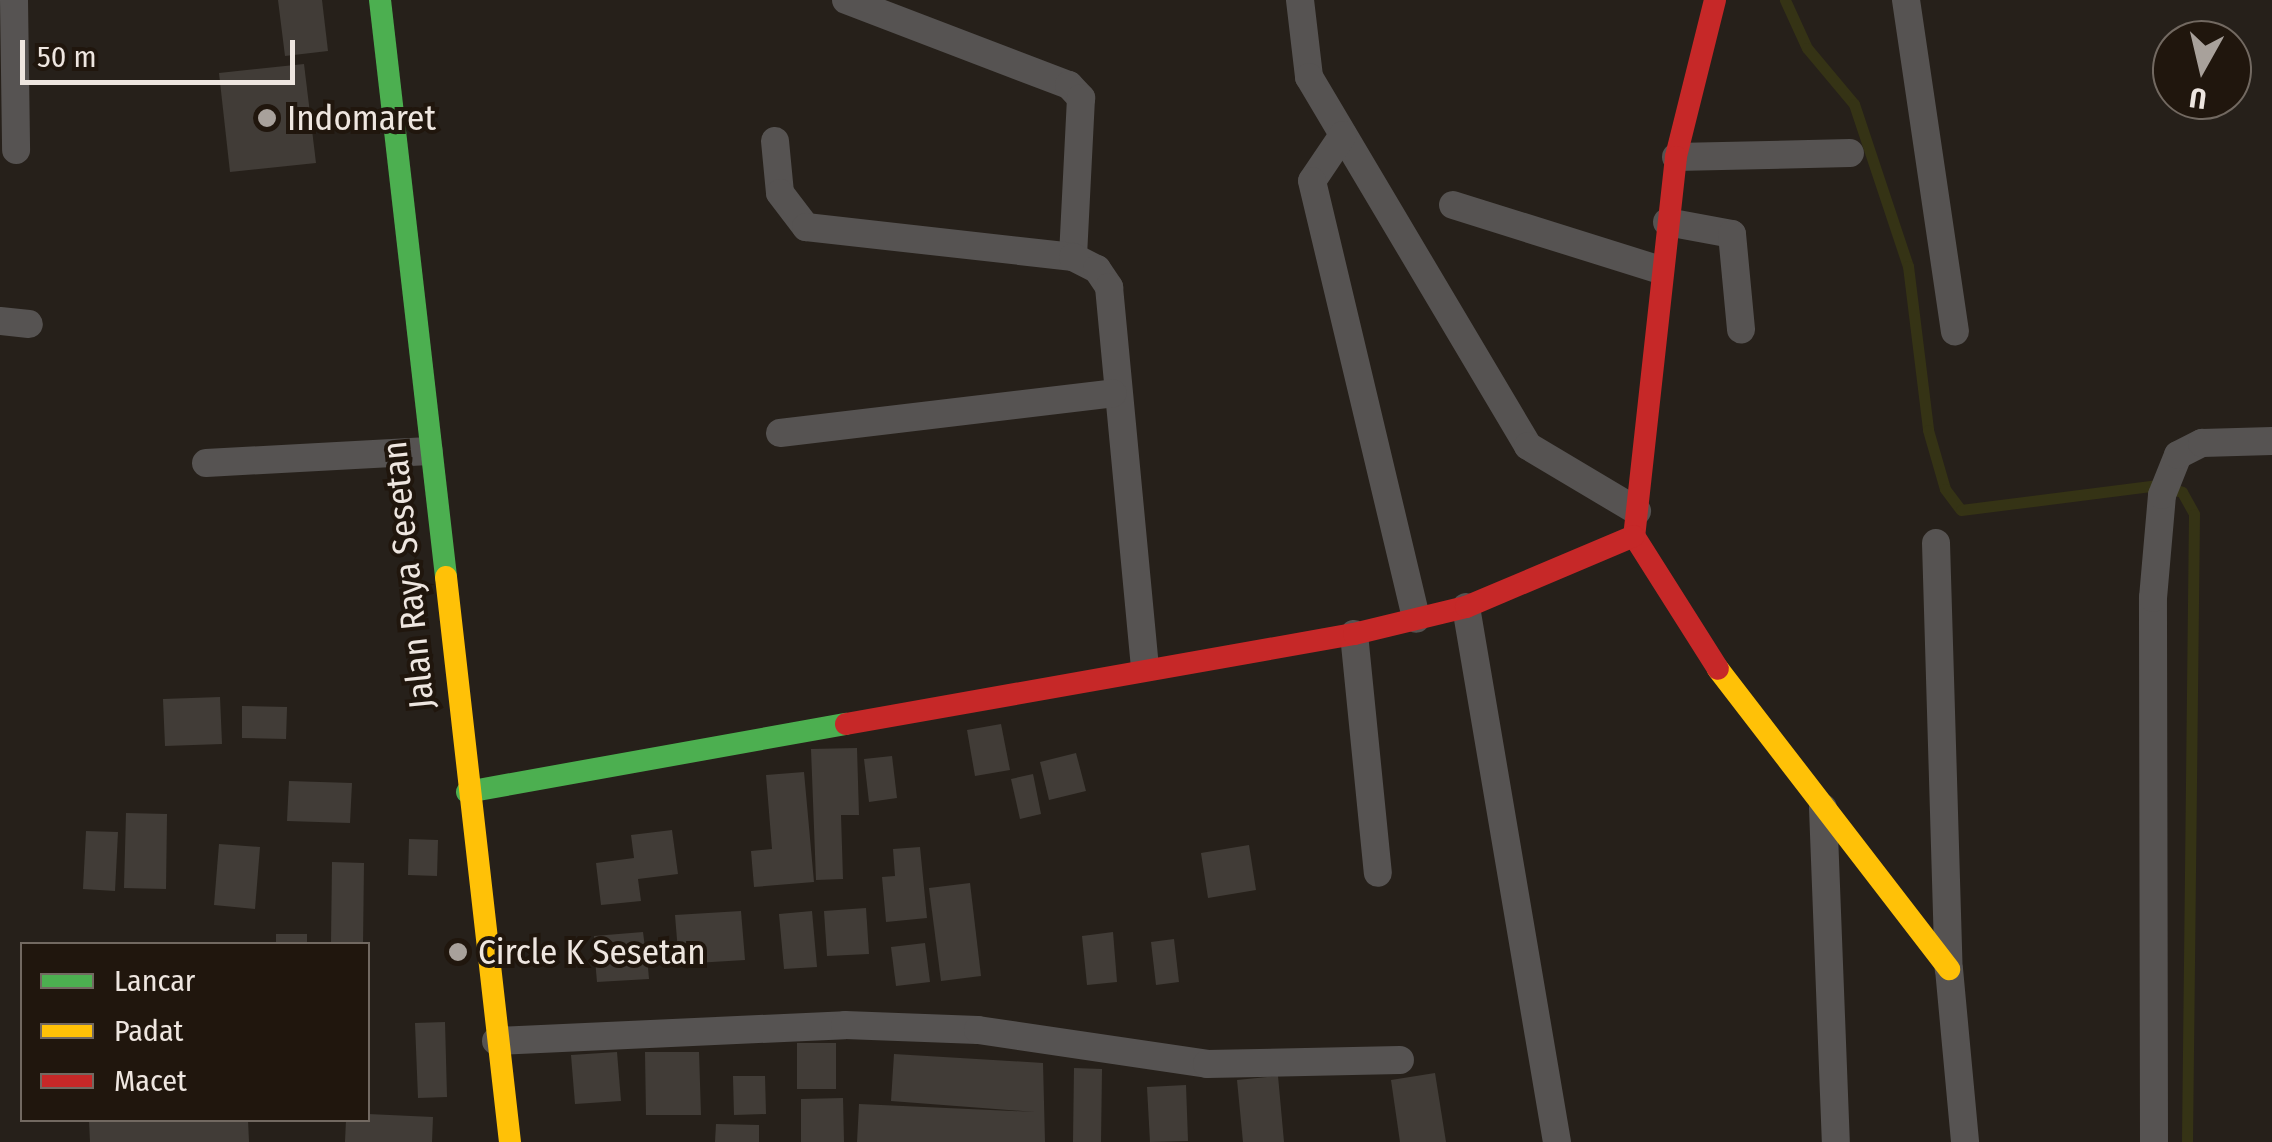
<!DOCTYPE html>
<style>
body{margin:0}
#map{position:relative;width:2272px;height:1142px;overflow:hidden;background:#26201a;font-family:"Fira Sans Condensed",sans-serif}
div>[style]{position:absolute}
.stream>*{height:11px;margin:-5.5px;padding:0 5.5px;transform-origin:5.5px;border-radius:5.5px;background:#353315}
.building>*{inset:0;background:#413c37}
.street>*{height:28px;margin:-14px;padding:0 14px;transform-origin:14px;border-radius:14px;background:#565352}
.fast>*{height:22px;margin:-11px;padding:0 11px;transform-origin:11px;border-radius:11px;background:#4caf50}
.slow>*{height:22px;margin:-11px;padding:0 11px;transform-origin:11px;border-radius:11px;background:#ffc107}
.jam>*{height:22px;margin:-11px;padding:0 11px;transform-origin:11px;border-radius:11px;background:#c62828}
.dots>*{width:28px;height:28px;translate:-50% -50%;box-sizing:border-box;border:5px solid #20160d;border-radius:50%}
span{translate:-50% -50%;white-space:nowrap;text-align:center;line-height:1.15;-webkit-text-stroke:8px #20160d;paint-order:stroke}
.poi-label{font-size:35px;color:#eee6e0}
.left{translate:0 -50%;text-align:left}
.street-label{font-size:35px;color:#eee6e0}
.legend{position:absolute;left:20px;top:942px;width:350px;height:180px;box-sizing:border-box;background:#20160d;border:2px solid #726961;margin:0;padding:12px 18px;list-style:none;font-size:30px;color:#eee6e0}
.legend li{display:flex;align-items:center;gap:20px;height:50px}
.legend b{width:50px;border:2px solid #726961}
.north{position:absolute;left:2152px;top:20px;width:100px;height:100px;box-sizing:border-box;background:#20160d;border:2px solid #726961;border-radius:50%;rotate:188deg;font-size:28px;font-weight:700;line-height:40px;text-align:center;color:#eee6e0}
.north::after{content:'';display:block;margin:auto;width:35px;height:45px;background:#a8a19b;clip-path:polygon(50% 0,100% 100%,50% 72%,0 100%)}
.scale{position:absolute;left:20px;top:40px;width:275px;height:45px;box-sizing:border-box;border:5px solid #eee6e0;border-top:0;padding-left:12px;font-size:30px;line-height:35px;white-space:nowrap;color:#eee6e0;-webkit-text-stroke:8px #20160d;paint-order:stroke}
</style>
<div id="map">
<div class="stream">
<i style="left:1785px;top:0;width:53px;rotate:65.4deg"></i>
<i style="left:1807px;top:48px;width:73px;rotate:50deg"></i>
<i style="left:1854px;top:104px;width:171px;rotate:71.6deg"></i>
<i style="left:1908px;top:266px;width:165px;rotate:83deg"></i>
<i style="left:1928px;top:430px;width:61px;rotate:73.9deg"></i>
<i style="left:1945px;top:489px;width:26px;rotate:53deg"></i>
<i style="left:1961px;top:510px;width:199px;rotate:-7.2deg"></i>
<i style="left:2158px;top:485px;width:25px;rotate:16deg"></i>
<i style="left:2182px;top:492px;width:25px;rotate:61deg"></i>
<i style="left:2194px;top:514px;width:628px;rotate:90.64deg"></i>
</div>
<div class="building">
<i style="clip-path:polygon(278px 0,322px 0,328px 51px,285px 56px)"></i>
<i style="clip-path:polygon(304px 64px,316px 163px,230px 172px,219px 73px)"></i>
<i style="clip-path:polygon(220px 697px,222px 744px,165px 746px,163px 699px)"></i>
<i style="clip-path:polygon(242px 706px,287px 707px,286px 739px,242px 738px)"></i>
<i style="clip-path:polygon(1001px 724px,1010px 770px,975px 776px,967px 730px)"></i>
<i style="clip-path:polygon(857px 748px,859px 815px,841px 815px,843px 879px,816px 880px,811px 749px)"></i>
<i style="clip-path:polygon(1076px 753px,1086px 791px,1049px 800px,1040px 762px)"></i>
<i style="clip-path:polygon(892px 756px,897px 798px,869px 802px,864px 759px)"></i>
<i style="clip-path:polygon(804px 772px,814px 882px,754px 887px,751px 851px,772px 849px,766px 775px)"></i>
<i style="clip-path:polygon(1033px 774px,1041px 814px,1020px 819px,1011px 779px)"></i>
<i style="clip-path:polygon(289px 781px,352px 783px,350px 823px,287px 821px)"></i>
<i style="clip-path:polygon(126px 813px,167px 814px,166px 889px,124px 888px)"></i>
<i style="clip-path:polygon(672px 830px,678px 874px,638px 879px,641px 901px,601px 905px,596px 863px,634px 858px,631px 835px)"></i>
<i style="clip-path:polygon(86px 831px,118px 832px,115px 891px,83px 889px)"></i>
<i style="clip-path:polygon(409px 839px,438px 840px,437px 876px,408px 875px)"></i>
<i style="clip-path:polygon(219px 844px,260px 847px,255px 909px,214px 905px)"></i>
<i style="clip-path:polygon(1249px 845px,1256px 890px,1208px 898px,1201px 853px)"></i>
<i style="clip-path:polygon(920px 847px,927px 918px,886px 922px,882px 877px,895px 876px,893px 849px)"></i>
<i style="clip-path:polygon(332px 862px,364px 863px,363px 944px,331px 944px)"></i>
<i style="clip-path:polygon(970px 883px,981px 976px,941px 981px,929px 888px)"></i>
<i style="clip-path:polygon(866px 908px,869px 954px,827px 956px,824px 911px)"></i>
<i style="clip-path:polygon(741px 911px,745px 960px,679px 964px,675px 915px)"></i>
<i style="clip-path:polygon(812px 911px,817px 967px,784px 969px,779px 914px)"></i>
<i style="clip-path:polygon(643px 932px,645px 948px,596px 953px,594px 936px)"></i>
<i style="clip-path:polygon(1113px 932px,1117px 982px,1087px 985px,1082px 936px)"></i>
<i style="clip-path:polygon(276px 934px,307px 934px,307px 944px,276px 944px)"></i>
<i style="clip-path:polygon(1174px 939px,1179px 982px,1156px 985px,1151px 942px)"></i>
<i style="clip-path:polygon(925px 943px,930px 982px,896px 986px,891px 947px)"></i>
<i style="clip-path:polygon(647px 956px,649px 979px,597px 982px,595px 959px)"></i>
<i style="clip-path:polygon(445px 1022px,447px 1097px,418px 1098px,415px 1023px)"></i>
<i style="clip-path:polygon(797px 1043px,836px 1043px,836px 1089px,797px 1089px)"></i>
<i style="clip-path:polygon(617px 1052px,621px 1101px,575px 1104px,571px 1055px)"></i>
<i style="clip-path:polygon(645px 1052px,699px 1052px,701px 1115px,646px 1115px)"></i>
<i style="clip-path:polygon(894px 1054px,1043px 1063px,1045px 1142px,857px 1142px,859px 1104px,1036px 1112px,891px 1101px)"></i>
<i style="clip-path:polygon(1074px 1068px,1102px 1069px,1101px 1142px,1073px 1142px)"></i>
<i style="clip-path:polygon(1435px 1073px,1446px 1142px,1400px 1142px,1391px 1080px)"></i>
<i style="clip-path:polygon(733px 1076px,765px 1076px,766px 1114px,734px 1115px)"></i>
<i style="clip-path:polygon(1278px 1076px,1284px 1142px,1243px 1142px,1237px 1080px)"></i>
<i style="clip-path:polygon(1186px 1085px,1188px 1141px,1150px 1142px,1147px 1087px)"></i>
<i style="clip-path:polygon(843px 1098px,844px 1142px,801px 1142px,801px 1099px)"></i>
<i style="clip-path:polygon(368px 1114px,433px 1117px,432px 1142px,345px 1142px,346px 1120px)"></i>
<i style="clip-path:polygon(89px 1120px,248px 1120px,249px 1142px,90px 1142px)"></i>
<i style="clip-path:polygon(716px 1124px,759px 1125px,759px 1142px,715px 1142px)"></i>
</div>
<div class="street">
<i style="left:14px;top:0;width:150px;rotate:89.2deg"></i>
<i style="left:846px;top:0;width:239px;rotate:20.9deg"></i>
<i style="left:1069px;top:85px;width:18px;rotate:47deg"></i>
<i style="left:1081px;top:98px;width:159px;rotate:92.9deg"></i>
<i style="left:1300px;top:0;width:78px;rotate:83.3deg"></i>
<i style="left:1309px;top:77px;width:429px;rotate:59.3deg"></i>
<i style="left:1528px;top:446px;width:127px;rotate:30.8deg"></i>
<i style="left:1906px;top:0;width:335px;rotate:81.6deg"></i>
<i style="left:1343px;top:135px;width:55px;rotate:124deg"></i>
<i style="left:1312px;top:181px;width:450px;rotate:76.6deg"></i>
<i style="left:775px;top:141px;width:52px;rotate:84.5deg"></i>
<i style="left:780px;top:193px;width:43px;rotate:52.6deg"></i>
<i style="left:806px;top:227px;width:269px;rotate:6.4deg"></i>
<i style="left:1073px;top:257px;width:27px;rotate:27deg"></i>
<i style="left:1097px;top:269px;width:22px;rotate:56deg"></i>
<i style="left:1109px;top:287px;width:382px;rotate:84.6deg"></i>
<i style="left:1676px;top:157px;width:174px;rotate:-1.3deg"></i>
<i style="left:1453px;top:205px;width:217px;rotate:17.4deg"></i>
<i style="left:1667px;top:222px;width:66px;rotate:10.5deg"></i>
<i style="left:1732px;top:234px;width:96px;rotate:84.6deg"></i>
<i style="left:0;top:321px;width:29px;rotate:6deg"></i>
<i style="left:780px;top:433px;width:335px;rotate:-6.8deg"></i>
<i style="left:206px;top:463px;width:223px;rotate:-3.1deg"></i>
<i style="left:1936px;top:543px;width:426px;rotate:88.3deg"></i>
<i style="left:1949px;top:969px;width:174px;rotate:84.7deg"></i>
<i style="left:1466px;top:607px;width:543px;rotate:80.35deg"></i>
<i style="left:1354px;top:634px;width:240px;rotate:84.3deg"></i>
<i style="left:1823px;top:808px;width:334px;rotate:87.8deg"></i>
<i style="left:496px;top:1041px;width:349px;rotate:-2.6deg"></i>
<i style="left:845px;top:1025px;width:133px;rotate:2.2deg"></i>
<i style="left:978px;top:1030px;width:232px;rotate:8.4deg"></i>
<i style="left:1207px;top:1064px;width:193px;rotate:-1.2deg"></i>
<i style="left:2154px;top:1142px;width:544px;rotate:-90.11deg"></i>
<i style="left:2153px;top:598px;width:103px;rotate:-85deg"></i>
<i style="left:2162px;top:495px;width:43px;rotate:-68.2deg"></i>
<i style="left:2178px;top:455px;width:27px;rotate:-27deg"></i>
<i style="left:2202px;top:443px;width:70px;rotate:-1.6deg"></i>
</div>
<div class="fast">
<i style="left:380px;top:0;width:581px;rotate:83.47deg"></i>
<i style="left:467px;top:792px;width:385px;rotate:-10.2deg"></i>
</div>
<div class="slow">
<i style="left:446px;top:577px;width:569px;rotate:83.54deg"></i>
<i style="left:1718px;top:669px;width:379px;rotate:52.4deg"></i>
</div>
<div class="jam">
<i style="left:1715px;top:0;width:162px;rotate:104deg"></i>
<i style="left:1676px;top:157px;width:381px;rotate:96.3deg"></i>
<i style="left:1634px;top:536px;width:157px;rotate:57.7deg"></i>
<i style="left:846px;top:724px;width:516px;rotate:-10.05deg"></i>
<i style="left:1354px;top:634px;width:115px;rotate:-13.6deg"></i>
<i style="left:1466px;top:607px;width:182px;rotate:-22.9deg"></i>
</div>
<div class="dots">
<i style="left:267px;top:118px;background:#a8a19b"></i>
<i style="left:458px;top:952px;background:#a8a19b"></i>
</div>
<div class="poi-label">
<span class="left" style="left:287px;top:118px">Indomaret</span>
<span class="left" style="left:478px;top:952px">Circle K Sesetan</span>
</div>
<div class="street-label">
<span style="left:408px;top:575px;rotate:-96deg">Jalan Raya Sesetan</span>
</div>
<ul class="legend">
<li><b style="height:12px;background:#4caf50"></b>Lancar</li>
<li><b style="height:12px;background:#ffc107"></b>Padat</li>
<li><b style="height:12px;background:#c62828"></b>Macet</li>
</ul>
<div class="north">U</div>
<div class="scale">50 m</div>
</div>
